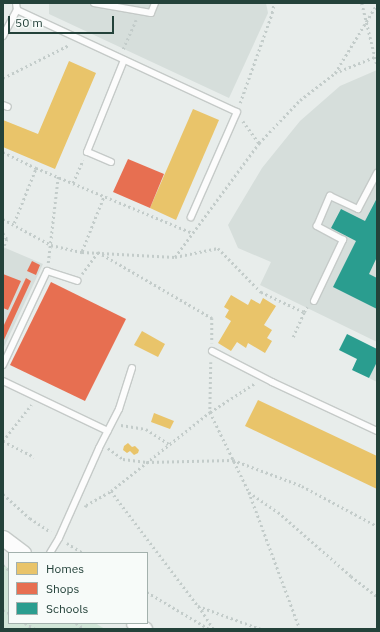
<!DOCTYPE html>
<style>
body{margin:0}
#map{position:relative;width:380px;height:632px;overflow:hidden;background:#e8edeb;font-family:"IBM Plex Sans",sans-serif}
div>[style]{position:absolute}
.built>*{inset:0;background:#d6dedb}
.green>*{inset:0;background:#d1e6d8}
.homes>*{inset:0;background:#e9c46a}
.shops>*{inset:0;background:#e76f51}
.schools>*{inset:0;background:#2a9d8f}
.path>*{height:2.5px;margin-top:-1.25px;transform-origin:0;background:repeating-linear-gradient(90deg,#c3ccca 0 2px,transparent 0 5px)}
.roads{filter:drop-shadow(1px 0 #c5cac8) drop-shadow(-1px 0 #c5cac8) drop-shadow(0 1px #c5cac8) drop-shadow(0 -1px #c5cac8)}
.service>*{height:6px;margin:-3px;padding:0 3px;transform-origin:3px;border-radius:3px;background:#fcfcfc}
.tertiary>*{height:15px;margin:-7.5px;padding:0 7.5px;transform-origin:7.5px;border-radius:7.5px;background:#fcfcfc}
span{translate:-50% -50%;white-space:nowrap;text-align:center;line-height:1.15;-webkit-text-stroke:4px #f7fbf9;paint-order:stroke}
.frame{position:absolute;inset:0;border:4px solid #24423a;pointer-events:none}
.legend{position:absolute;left:8px;top:552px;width:140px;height:72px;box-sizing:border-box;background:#f7fbf9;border:1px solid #a3b1ad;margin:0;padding:5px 7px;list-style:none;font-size:12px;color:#24423a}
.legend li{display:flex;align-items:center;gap:8px;height:20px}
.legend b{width:20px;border:1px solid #a3b1ad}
.scale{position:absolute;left:8px;top:16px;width:106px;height:18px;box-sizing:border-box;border:2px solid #24423a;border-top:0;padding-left:5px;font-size:12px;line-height:14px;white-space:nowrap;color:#24423a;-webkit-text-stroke:3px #f7fbf9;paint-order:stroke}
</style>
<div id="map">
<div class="built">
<i style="clip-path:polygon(49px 3px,266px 3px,268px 13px,229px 98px,49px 14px)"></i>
<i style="clip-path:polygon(377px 70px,377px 342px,260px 285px,271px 262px,238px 248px,228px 225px,262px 168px,300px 121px,340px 86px)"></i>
<i style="clip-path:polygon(3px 247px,43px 264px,3px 349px)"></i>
<i style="clip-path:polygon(377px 362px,377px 382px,369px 378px)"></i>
</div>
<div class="green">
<i style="clip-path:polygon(3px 564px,9px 569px,9px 623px,95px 623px,105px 629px,3px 629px)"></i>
</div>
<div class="homes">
<i style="clip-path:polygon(69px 61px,96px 73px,55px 169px,3px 147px,3px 120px,38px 134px)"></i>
<i style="clip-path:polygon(193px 109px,219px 120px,176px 220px,150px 208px)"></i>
<i style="clip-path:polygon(231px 295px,248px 305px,251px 299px,260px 304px,263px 298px,276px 306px,264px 325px,272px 330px,267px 338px,272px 341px,265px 353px,248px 343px,246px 348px,237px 342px,231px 351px,218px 343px,231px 321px,225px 317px,229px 310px,224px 307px)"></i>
<i style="clip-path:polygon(142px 331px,165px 344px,158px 357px,134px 345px)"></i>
<i style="clip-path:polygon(258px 400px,377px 456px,377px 489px,245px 426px)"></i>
<i style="clip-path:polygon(154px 413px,174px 421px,170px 429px,151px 422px)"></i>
<i style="clip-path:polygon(128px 443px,132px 447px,135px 446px,139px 450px,138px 453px,134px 455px,130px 451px,127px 453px,123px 450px,124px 446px)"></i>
</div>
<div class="shops">
<i style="clip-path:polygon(128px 159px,164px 174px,150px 208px,113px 192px)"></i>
<i style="clip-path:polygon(32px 261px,40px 265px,36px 275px,27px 271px)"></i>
<i style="clip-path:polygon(3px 274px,21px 281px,8px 310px,3px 308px)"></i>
<i style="clip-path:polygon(26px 278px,31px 281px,3px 342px,3px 327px)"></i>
<i style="clip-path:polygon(51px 282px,126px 319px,85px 401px,10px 365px)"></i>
</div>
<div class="schools">
<i style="clip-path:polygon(377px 198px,377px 257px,369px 274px,377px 278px,377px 309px,333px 287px,356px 241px,331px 228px,341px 209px,365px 221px)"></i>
<i style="clip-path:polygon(347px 334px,377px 349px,377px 362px,369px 378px,352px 370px,357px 359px,339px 350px)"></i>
</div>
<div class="path">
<i style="left:362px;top:3px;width:64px;rotate:76.4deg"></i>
<i style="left:123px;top:49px;width:32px;rotate:-66deg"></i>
<i style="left:335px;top:73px;width:81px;rotate:-58.7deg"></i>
<i style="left:3px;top:78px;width:74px;rotate:-26.6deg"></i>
<i style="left:240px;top:103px;width:96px;rotate:-70.4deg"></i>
<i style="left:272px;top:13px;width:10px;rotate:-79deg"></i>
<i style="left:243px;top:121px;width:27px;rotate:54deg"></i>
<i style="left:3px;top:152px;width:37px;rotate:26deg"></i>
<i style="left:36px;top:168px;width:170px;rotate:22.5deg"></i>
<i style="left:73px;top:183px;width:25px;rotate:-67deg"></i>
<i style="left:3px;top:219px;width:55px;rotate:28.4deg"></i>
<i style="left:51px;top:245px;width:32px;rotate:13deg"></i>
<i style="left:82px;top:252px;width:93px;rotate:3.1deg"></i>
<i style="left:175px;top:257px;width:142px;rotate:-53.6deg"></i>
<i style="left:259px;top:143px;width:59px;rotate:-46.4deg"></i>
<i style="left:300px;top:100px;width:44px;rotate:-37.6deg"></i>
<i style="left:335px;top:73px;width:45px;rotate:-22deg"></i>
<i style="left:14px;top:223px;width:59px;rotate:-68.2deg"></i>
<i style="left:3px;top:233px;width:7px;rotate:56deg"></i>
<i style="left:7px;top:239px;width:11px;rotate:112deg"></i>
<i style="left:82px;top:251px;width:59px;rotate:-68.2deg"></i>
<i style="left:175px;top:257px;width:44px;rotate:-11.8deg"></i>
<i style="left:218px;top:248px;width:62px;rotate:45.7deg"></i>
<i style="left:261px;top:292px;width:47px;rotate:24.9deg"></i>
<i style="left:304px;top:312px;width:6px;rotate:-59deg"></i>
<i style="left:48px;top:263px;width:87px;rotate:-83.4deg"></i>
<i style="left:82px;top:274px;width:27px;rotate:-54deg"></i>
<i style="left:98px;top:252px;width:132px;rotate:30.1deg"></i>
<i style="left:212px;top:318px;width:25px;rotate:90deg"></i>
<i style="left:293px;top:337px;width:27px;rotate:-66deg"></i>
<i style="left:211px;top:362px;width:50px;rotate:91.1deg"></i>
<i style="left:210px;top:412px;width:89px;rotate:64deg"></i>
<i style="left:249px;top:492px;width:146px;rotate:69.6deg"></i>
<i style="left:121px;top:425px;width:25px;rotate:9deg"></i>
<i style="left:146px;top:429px;width:27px;rotate:33deg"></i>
<i style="left:3px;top:441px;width:46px;rotate:-52.1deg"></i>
<i style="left:3px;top:441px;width:35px;rotate:27deg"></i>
<i style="left:108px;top:448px;width:19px;rotate:36deg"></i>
<i style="left:123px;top:459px;width:24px;rotate:7deg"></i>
<i style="left:147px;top:462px;width:86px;rotate:-1.3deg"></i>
<i style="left:233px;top:460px;width:74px;rotate:20.6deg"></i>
<i style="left:302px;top:486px;width:85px;rotate:28.1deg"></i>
<i style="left:111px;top:491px;width:144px;rotate:52.9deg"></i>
<i style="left:249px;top:492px;width:35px;rotate:35deg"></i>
<i style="left:278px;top:512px;width:97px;rotate:41.2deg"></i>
<i style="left:351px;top:576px;width:33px;rotate:38deg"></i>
<i style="left:3px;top:494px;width:36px;rotate:42deg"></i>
<i style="left:30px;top:518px;width:25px;rotate:34deg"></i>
<i style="left:85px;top:507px;width:2px;rotate:-63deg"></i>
<i style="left:86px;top:505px;width:29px;rotate:-29deg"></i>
<i style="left:111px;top:491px;width:127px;rotate:-38.6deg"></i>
<i style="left:210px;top:412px;width:54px;rotate:-32.8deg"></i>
<i style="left:67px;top:543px;width:19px;rotate:32deg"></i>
<i style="left:3px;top:565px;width:8px;rotate:40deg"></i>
<i style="left:147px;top:592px;width:72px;rotate:30.8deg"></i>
<i style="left:3px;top:610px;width:7px;rotate:27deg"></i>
<i style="left:25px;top:623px;width:12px;rotate:31deg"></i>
<i style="left:76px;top:623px;width:11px;rotate:34deg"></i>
<i style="left:213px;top:629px;width:27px;rotate:-123deg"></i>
<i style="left:198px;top:606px;width:67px;rotate:20.1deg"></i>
</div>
<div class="roads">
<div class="service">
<i style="left:94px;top:3px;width:58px;rotate:10deg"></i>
<i style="left:151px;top:13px;width:11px;rotate:-68deg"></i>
<i style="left:17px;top:10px;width:242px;rotate:24.9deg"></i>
<i style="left:237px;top:112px;width:115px;rotate:113.7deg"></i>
<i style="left:3px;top:36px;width:30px;rotate:-62deg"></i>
<i style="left:17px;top:10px;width:7px;rotate:-98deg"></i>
<i style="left:3px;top:105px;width:5px;rotate:22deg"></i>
<i style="left:111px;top:162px;width:26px;rotate:-157deg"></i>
<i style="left:87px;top:152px;width:99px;rotate:-68.1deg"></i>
<i style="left:314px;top:301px;width:68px;rotate:-64.6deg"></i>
<i style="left:343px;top:240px;width:30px;rotate:-152deg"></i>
<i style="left:317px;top:226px;width:33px;rotate:-67deg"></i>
<i style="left:330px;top:196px;width:31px;rotate:25deg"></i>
<i style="left:358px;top:209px;width:41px;rotate:-62.2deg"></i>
<i style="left:212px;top:351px;width:68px;rotate:27.3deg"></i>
<i style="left:272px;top:382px;width:116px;rotate:25deg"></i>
<i style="left:3px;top:365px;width:104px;rotate:-64.9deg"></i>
<i style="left:47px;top:271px;width:32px;rotate:18deg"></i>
<i style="left:3px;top:381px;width:116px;rotate:25.5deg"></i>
<i style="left:50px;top:553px;width:17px;rotate:-59deg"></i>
<i style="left:59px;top:538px;width:98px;rotate:-66deg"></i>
<i style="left:99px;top:448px;width:44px;rotate:-62.9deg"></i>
<i style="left:119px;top:409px;width:43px;rotate:-72.4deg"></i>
</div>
<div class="tertiary">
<i style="left:3px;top:538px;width:25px;rotate:37deg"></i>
<i style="left:134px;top:623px;width:12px;rotate:31deg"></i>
</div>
</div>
<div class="frame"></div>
<ul class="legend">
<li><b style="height:11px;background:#e9c46a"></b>Homes</li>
<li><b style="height:11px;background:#e76f51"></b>Shops</li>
<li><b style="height:11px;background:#2a9d8f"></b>Schools</li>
</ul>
<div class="scale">50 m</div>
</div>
